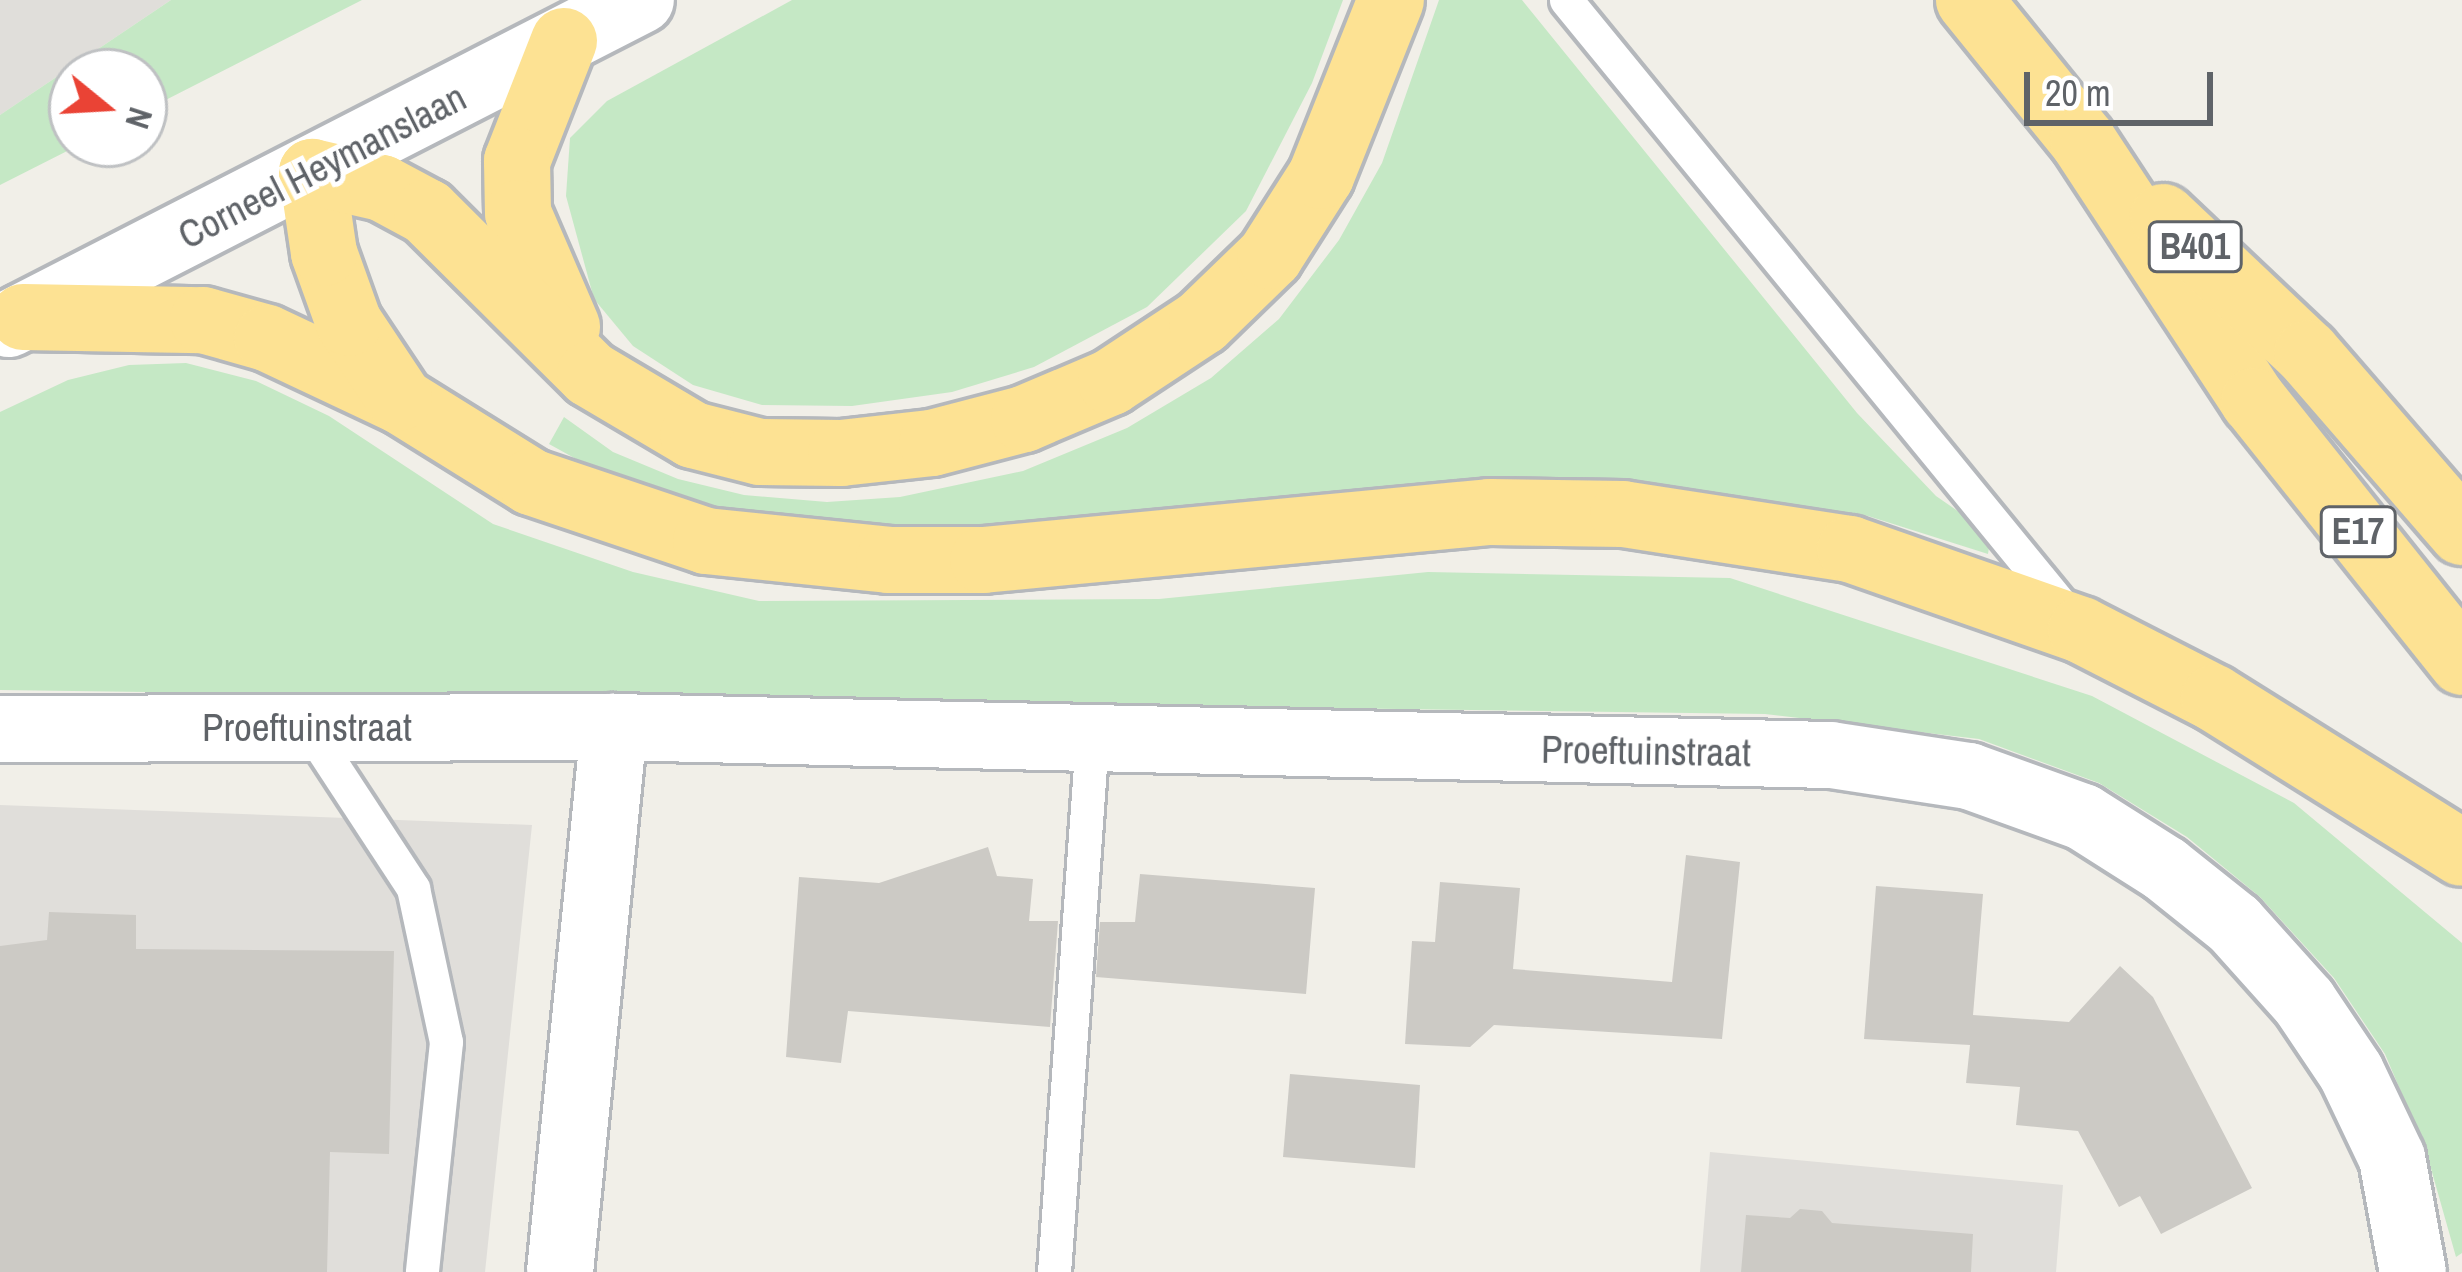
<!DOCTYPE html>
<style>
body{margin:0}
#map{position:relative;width:2462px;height:1272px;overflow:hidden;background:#f1efe8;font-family:"Archivo Narrow",sans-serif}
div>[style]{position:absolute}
.industrial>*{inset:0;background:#e0deda}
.green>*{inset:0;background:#c5e8c5}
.building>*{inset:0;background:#cccac5}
.roads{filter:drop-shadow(3px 0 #b5b8bc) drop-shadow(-3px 0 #b5b8bc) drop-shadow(0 3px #b5b8bc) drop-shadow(0 -3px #b5b8bc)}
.lane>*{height:33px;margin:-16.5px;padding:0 16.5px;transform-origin:16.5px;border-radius:16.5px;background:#fff}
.street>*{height:66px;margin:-33px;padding:0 33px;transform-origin:33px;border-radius:33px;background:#fff}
.secondary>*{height:66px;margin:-33px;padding:0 33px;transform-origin:33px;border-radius:33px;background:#fff}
.highway>*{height:66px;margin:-33px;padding:0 33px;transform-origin:33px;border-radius:33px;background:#fde293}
span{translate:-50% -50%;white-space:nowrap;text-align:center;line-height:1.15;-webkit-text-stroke:10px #fff;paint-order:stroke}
.shield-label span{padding:3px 9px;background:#fff;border:3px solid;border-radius:9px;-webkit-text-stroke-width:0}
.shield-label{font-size:36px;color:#5f6368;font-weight:700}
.street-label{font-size:39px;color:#5f6368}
.north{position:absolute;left:48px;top:48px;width:120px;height:120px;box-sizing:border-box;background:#fff;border:3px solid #bfc1c3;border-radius:50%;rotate:108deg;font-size:33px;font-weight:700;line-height:48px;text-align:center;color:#5f6368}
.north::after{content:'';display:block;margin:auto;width:42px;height:54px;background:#ea4335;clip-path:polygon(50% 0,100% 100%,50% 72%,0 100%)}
.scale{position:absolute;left:2024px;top:72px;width:189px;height:54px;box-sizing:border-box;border:6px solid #5f6368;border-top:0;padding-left:15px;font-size:36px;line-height:42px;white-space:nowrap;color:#5f6368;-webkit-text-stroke:9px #fff;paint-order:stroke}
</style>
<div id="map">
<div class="industrial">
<i style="clip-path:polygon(0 0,171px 0,0 115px)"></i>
<i style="clip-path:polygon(0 805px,532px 825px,485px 1272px,0 1272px)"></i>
<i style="clip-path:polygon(1710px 1152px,2063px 1185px,2056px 1272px,1700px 1272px)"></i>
</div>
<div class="green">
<i style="clip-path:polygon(171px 0,362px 0,144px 111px,144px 72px,72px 72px,72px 144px,81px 144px,0 185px,0 115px)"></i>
<i style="clip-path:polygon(792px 0,1343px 0,1312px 83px,1246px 211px,1147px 307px,1034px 367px,952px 392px,852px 406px,762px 405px,693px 385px,633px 346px,594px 299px,566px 196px,570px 138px,607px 101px)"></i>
<i style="clip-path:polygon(1439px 0,1522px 0,1857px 413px,1936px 496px,1991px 534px,1988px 554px,1868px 516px,1625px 480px,1451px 486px,954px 533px,823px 530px,643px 496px,549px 444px,564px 417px,613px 452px,678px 479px,744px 495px,827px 502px,900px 497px,1023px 471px,1127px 428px,1211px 378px,1279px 319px,1339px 240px,1382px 163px)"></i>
<i style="clip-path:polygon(186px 363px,256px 381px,329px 416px,493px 524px,633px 572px,759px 601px,1159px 599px,1428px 572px,1730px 578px,2092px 696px,2294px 803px,2462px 943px,2462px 1253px,2456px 1257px,2426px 1151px,2385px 1054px,2334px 978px,2260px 897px,2187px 837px,2099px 783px,1979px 739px,1765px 714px,0 690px,0 412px,68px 380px,129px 365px)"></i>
</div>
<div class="building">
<i style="clip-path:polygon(988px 847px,997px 876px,1033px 879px,1029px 921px,1058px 921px,1050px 1027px,848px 1011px,841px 1063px,786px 1057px,799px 877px,879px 883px)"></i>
<i style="clip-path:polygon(1686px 855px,1740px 862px,1722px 1039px,1494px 1025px,1470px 1047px,1405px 1044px,1412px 941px,1435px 942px,1440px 882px,1520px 888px,1513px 969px,1672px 982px)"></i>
<i style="clip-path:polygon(1140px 874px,1315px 888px,1306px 994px,1096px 977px,1100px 922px,1135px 922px)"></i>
<i style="clip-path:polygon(1876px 886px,1983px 894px,1973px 1015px,2069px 1022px,2120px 966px,2153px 997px,2252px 1188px,2161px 1234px,2140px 1196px,2119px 1207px,2078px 1131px,2016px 1125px,2020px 1087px,1966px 1083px,1970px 1045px,1864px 1039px)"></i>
<i style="clip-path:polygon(49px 912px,136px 915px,136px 949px,394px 951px,389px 1154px,330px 1152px,327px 1272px,0 1272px,0 946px,47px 940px)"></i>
<i style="clip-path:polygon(1290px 1074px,1420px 1085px,1415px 1168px,1283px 1157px)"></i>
<i style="clip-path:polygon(1800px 1209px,1822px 1211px,1832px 1223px,1973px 1234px,1971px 1272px,1741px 1272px,1746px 1215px,1790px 1218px)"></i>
</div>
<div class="roads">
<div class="lane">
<i style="left:1566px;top:0;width:796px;rotate:50.71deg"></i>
<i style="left:307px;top:726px;width:194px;rotate:56.8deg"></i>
<i style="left:413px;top:888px;width:157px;rotate:77.9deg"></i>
<i style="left:446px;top:1042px;width:231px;rotate:96deg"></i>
<i style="left:1054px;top:1272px;width:535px;rotate:-85.93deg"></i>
</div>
<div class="street">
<i style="left:0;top:729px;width:614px;rotate:-0.19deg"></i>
<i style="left:614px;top:727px;width:1217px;rotate:1.32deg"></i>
<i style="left:1831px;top:755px;width:140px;rotate:8.7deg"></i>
<i style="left:1969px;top:776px;width:121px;rotate:19.8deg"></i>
<i style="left:2083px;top:817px;width:97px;rotate:32.4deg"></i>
<i style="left:2165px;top:869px;width:88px;rotate:38.6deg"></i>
<i style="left:2234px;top:924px;width:105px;rotate:48.1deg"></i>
<i style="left:2304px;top:1002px;width:84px;rotate:56.1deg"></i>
<i style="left:2351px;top:1072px;width:95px;rotate:64.5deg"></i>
<i style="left:2392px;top:1158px;width:116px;rotate:79.6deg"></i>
<i style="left:560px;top:1272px;width:548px;rotate:-84.34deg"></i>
</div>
<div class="secondary">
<i style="left:9px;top:324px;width:710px;rotate:-27.14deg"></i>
</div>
<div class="highway">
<i style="left:1969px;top:0;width:181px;rotate:51deg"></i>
<i style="left:2083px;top:141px;width:311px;rotate:56.7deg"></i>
<i style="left:2254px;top:401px;width:334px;rotate:51.4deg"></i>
<i style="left:564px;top:41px;width:129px;rotate:111.4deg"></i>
<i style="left:517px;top:161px;width:52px;rotate:88.9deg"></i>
<i style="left:518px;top:213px;width:124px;rotate:66.7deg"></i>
<i style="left:2163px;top:217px;width:198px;rotate:43.4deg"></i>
<i style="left:2307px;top:353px;width:237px;rotate:49.1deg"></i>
<i style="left:23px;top:317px;width:180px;rotate:1deg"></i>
<i style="left:203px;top:320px;width:66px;rotate:15.7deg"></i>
<i style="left:267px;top:338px;width:148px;rotate:25.2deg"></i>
<i style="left:401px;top:401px;width:153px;rotate:31.9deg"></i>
<i style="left:531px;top:482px;width:185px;rotate:18.6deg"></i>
<i style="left:706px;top:541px;width:184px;rotate:5.9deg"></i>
<i style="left:889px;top:560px;width:94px"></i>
<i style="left:983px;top:560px;width:509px;rotate:-5.41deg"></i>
<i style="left:1490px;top:512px;width:133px;rotate:0.9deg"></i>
<i style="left:1623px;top:514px;width:230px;rotate:8.8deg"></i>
<i style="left:1850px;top:549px;width:245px;rotate:19.3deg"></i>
<i style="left:2081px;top:630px;width:149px;rotate:27.1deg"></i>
<i style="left:2214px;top:698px;width:292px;rotate:32deg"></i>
<i style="left:399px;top:398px;width:90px;rotate:-123.7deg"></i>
<i style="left:349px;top:323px;width:74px;rotate:-109.7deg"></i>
<i style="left:324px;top:253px;width:82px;rotate:-98.4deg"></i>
<i style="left:312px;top:172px;width:72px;rotate:12.9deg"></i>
<i style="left:382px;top:188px;width:51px;rotate:28.1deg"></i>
<i style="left:427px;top:212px;width:230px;rotate:44.8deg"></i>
<i style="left:590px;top:374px;width:120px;rotate:30.6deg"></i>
<i style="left:693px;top:435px;width:69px;rotate:14.2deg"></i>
<i style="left:760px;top:452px;width:81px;rotate:0.7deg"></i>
<i style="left:841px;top:453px;width:92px;rotate:-6.3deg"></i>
<i style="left:932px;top:443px;width:95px;rotate:-14.6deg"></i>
<i style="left:1024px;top:419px;width:95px;rotate:-23deg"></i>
<i style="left:1111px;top:382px;width:109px;rotate:-33.4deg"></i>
<i style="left:1202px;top:322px;width:95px;rotate:-44.1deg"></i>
<i style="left:1270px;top:256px;width:95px;rotate:-57.5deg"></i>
<i style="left:1321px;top:176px;width:189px;rotate:-68.3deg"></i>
</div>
</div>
<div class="shield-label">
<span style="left:2195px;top:247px">B401</span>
<span style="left:2358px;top:532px">E17</span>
</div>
<div class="street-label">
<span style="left:322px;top:166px;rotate:-27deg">Corneel Heymanslaan</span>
<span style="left:307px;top:727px">Proeftuinstraat</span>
<span style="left:1646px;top:751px;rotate:1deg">Proeftuinstraat</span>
</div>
<div class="north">N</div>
<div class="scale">20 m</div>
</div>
